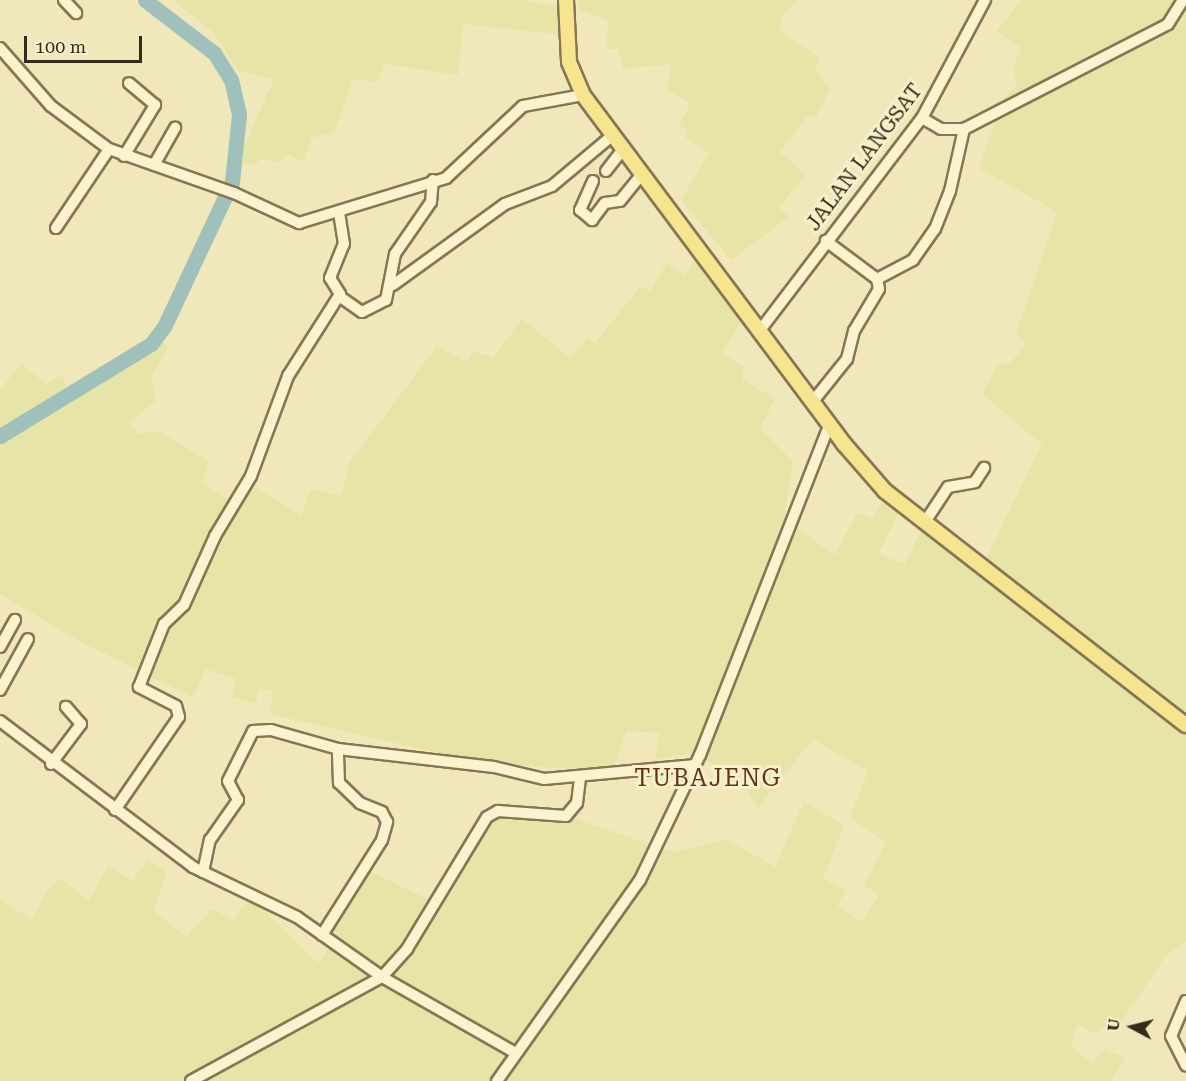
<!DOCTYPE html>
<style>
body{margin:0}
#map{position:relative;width:1186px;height:1081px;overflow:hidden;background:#f0e7ba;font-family:"Roboto Serif",serif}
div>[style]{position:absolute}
.farmland>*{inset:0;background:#e6e4a7}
.river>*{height:15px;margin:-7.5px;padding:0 7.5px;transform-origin:7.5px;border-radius:7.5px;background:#9fc0bb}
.roads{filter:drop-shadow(2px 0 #877654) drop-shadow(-2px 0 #877654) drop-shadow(0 2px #877654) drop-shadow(0 -2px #877654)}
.minor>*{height:10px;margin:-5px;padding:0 5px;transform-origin:5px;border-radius:5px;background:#fbf3ce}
.major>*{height:14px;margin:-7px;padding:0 7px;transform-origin:7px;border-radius:7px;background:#f7e48e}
span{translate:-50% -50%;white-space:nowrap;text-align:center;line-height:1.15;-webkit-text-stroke:6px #f7f0ca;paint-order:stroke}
.street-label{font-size:21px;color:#352b1a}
.quarter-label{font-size:24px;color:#643117;letter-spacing:1.5px}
.north{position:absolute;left:1102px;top:997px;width:60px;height:60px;-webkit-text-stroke:4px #f7f0ca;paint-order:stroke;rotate:277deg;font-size:16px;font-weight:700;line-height:24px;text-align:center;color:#352b1a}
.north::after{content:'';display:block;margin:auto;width:21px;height:27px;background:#352b1a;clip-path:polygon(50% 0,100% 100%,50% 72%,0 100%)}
.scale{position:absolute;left:24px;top:36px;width:118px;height:27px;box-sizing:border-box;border:3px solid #352b1a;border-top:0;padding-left:8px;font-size:18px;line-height:21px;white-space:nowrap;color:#352b1a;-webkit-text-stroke:4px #f7f0ca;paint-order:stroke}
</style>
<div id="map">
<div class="farmland">
<i style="clip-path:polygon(173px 0,520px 0,568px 8px,568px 35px,463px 24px,458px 75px,385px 64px,377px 82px,353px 79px,334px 132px,312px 138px,302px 162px,287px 153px,282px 162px,260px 159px,255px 165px,243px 163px,244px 147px,274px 79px,239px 71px,213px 32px)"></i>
<i style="clip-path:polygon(579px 0,796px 0,781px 18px,780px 32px,820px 58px,815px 68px,830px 89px,816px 117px,807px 116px,780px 152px,805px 175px,779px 208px,789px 217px,731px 260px,681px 200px,709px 153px,685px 137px,688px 129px,679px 125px,691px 103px,667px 90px,672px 64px,623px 69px,618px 49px,607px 49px,608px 21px,579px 9px)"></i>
<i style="clip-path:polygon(1021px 0,1186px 0,1186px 941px,1167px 954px,1115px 1031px,1102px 1026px,1096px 1034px,1077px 1024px,1071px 1047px,1093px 1064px,1104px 1049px,1125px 1058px,1111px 1081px,0 1081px,0 899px,32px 920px,48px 889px,60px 878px,89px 901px,108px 866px,132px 881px,148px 860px,167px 873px,153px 911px,187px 937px,212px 909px,234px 921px,250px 897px,318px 963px,338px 937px,331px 927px,365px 869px,436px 903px,500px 804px,565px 815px,672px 852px,727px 840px,775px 867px,804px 802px,844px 825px,823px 879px,846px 890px,837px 906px,862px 922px,879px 895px,864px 885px,886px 842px,850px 818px,868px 771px,813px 739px,758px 808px,740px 780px,706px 760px,690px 754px,655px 759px,659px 733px,626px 731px,614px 767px,550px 768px,465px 759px,270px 714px,273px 690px,258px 689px,256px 704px,232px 697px,236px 679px,206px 669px,193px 697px,79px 641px,0 594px,0 390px,21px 364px,46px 384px,62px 375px,72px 400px,111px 367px,162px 341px,168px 347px,152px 376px,155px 401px,129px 422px,139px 434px,158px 431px,210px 462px,201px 483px,227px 499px,242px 480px,301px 515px,311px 489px,342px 496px,349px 463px,437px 346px,466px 362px,473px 351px,493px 358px,522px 319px,570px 358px,588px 338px,595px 343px,641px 286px,650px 291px,667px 263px,685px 275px,703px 249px,753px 332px,740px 323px,722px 353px,744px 367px,742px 379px,775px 399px,760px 428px,793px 462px,784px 519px,835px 555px,857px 513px,873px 519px,888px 487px,905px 500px,878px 554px,905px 564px,927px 518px,985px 561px,1042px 444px,982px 394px,998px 365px,1011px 362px,1027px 344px,1016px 334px,1057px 212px,979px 168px,1003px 99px,1016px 87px,1014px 65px,1021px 48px,997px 31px)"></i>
</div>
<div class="river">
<i style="left:0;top:436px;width:177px;rotate:-31.4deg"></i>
<i style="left:151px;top:344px;width:21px;rotate:-53deg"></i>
<i style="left:164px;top:327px;width:160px;rotate:-64.9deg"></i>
<i style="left:232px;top:182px;width:68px;rotate:-84.1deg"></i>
<i style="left:239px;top:114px;width:35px;rotate:-103deg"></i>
<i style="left:231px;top:80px;width:32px;rotate:-122deg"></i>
<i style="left:214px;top:53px;width:87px;rotate:-142.5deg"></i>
</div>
<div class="roads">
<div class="minor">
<i style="left:64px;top:0;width:18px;rotate:47deg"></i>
<i style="left:0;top:48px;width:77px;rotate:48.7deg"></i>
<i style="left:51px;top:106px;width:72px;rotate:36.6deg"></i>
<i style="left:109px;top:149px;width:133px;rotate:19.4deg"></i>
<i style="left:234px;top:193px;width:72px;rotate:24.8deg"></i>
<i style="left:299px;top:223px;width:154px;rotate:-17deg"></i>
<i style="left:446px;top:178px;width:105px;rotate:-43.1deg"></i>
<i style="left:523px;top:106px;width:61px;rotate:-10.4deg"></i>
<i style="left:964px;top:129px;width:229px;rotate:-27.2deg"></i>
<i style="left:1168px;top:24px;width:28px;rotate:-58deg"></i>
<i style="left:124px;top:156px;width:60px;rotate:-58.7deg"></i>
<i style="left:155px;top:105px;width:34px;rotate:-140deg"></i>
<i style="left:154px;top:165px;width:43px;rotate:-60.4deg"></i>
<i style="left:606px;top:171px;width:28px;rotate:-52deg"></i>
<i style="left:593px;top:181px;width:32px;rotate:114deg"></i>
<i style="left:580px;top:210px;width:16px;rotate:40deg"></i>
<i style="left:592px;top:220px;width:21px;rotate:-53deg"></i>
<i style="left:605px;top:203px;width:15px;rotate:-8deg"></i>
<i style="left:620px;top:201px;width:35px;rotate:-51deg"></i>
<i style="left:56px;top:228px;width:95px;rotate:-56.1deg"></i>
<i style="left:877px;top:279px;width:41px;rotate:-27.8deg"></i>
<i style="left:913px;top:260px;width:38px;rotate:-55deg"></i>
<i style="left:935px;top:229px;width:41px;rotate:-68.5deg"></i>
<i style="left:950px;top:191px;width:64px;rotate:-77.3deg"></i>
<i style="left:964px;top:129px;width:23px;rotate:180deg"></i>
<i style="left:941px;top:129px;width:22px;rotate:-150deg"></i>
<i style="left:393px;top:285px;width:138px;rotate:-35.9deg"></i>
<i style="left:505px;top:204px;width:50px;rotate:-21deg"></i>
<i style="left:552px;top:186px;width:80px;rotate:-39.9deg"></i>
<i style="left:339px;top:296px;width:28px;rotate:35deg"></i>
<i style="left:362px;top:312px;width:27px;rotate:-27deg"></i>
<i style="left:386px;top:300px;width:47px;rotate:-78.9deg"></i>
<i style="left:395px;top:254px;width:63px;rotate:-55.3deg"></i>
<i style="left:431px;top:202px;width:22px;rotate:-85deg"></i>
<i style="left:761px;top:329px;width:265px;rotate:-52.7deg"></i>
<i style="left:922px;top:118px;width:134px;rotate:-61.9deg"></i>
<i style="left:814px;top:400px;width:53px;rotate:-51.2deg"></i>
<i style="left:847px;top:359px;width:29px;rotate:-76deg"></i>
<i style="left:854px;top:331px;width:49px;rotate:-59.2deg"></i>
<i style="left:879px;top:289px;width:10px;rotate:-101deg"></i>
<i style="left:877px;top:279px;width:64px;rotate:-143.3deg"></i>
<i style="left:925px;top:522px;width:42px;rotate:-56.7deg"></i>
<i style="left:948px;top:487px;width:27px;rotate:-10deg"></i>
<i style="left:975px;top:482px;width:17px;rotate:-57deg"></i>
<i style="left:0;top:647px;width:31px;rotate:-61deg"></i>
<i style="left:0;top:690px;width:58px;rotate:-61.2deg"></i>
<i style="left:0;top:721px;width:242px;rotate:37.1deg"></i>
<i style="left:193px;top:867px;width:115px;rotate:25.7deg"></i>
<i style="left:297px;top:917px;width:104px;rotate:35.2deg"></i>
<i style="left:382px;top:977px;width:154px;rotate:29.6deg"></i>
<i style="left:51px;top:764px;width:50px;rotate:-53.1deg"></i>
<i style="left:81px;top:724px;width:23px;rotate:-131deg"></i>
<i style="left:115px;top:810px;width:113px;rotate:-55.5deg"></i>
<i style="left:179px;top:717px;width:11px;rotate:-105deg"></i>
<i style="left:176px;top:706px;width:42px;rotate:-152.8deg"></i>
<i style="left:139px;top:687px;width:68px;rotate:-68.4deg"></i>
<i style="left:164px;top:624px;width:28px;rotate:-44deg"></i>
<i style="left:184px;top:605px;width:76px;rotate:-65.8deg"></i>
<i style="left:215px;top:536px;width:70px;rotate:-59deg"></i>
<i style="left:251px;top:476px;width:107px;rotate:-69.7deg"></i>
<i style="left:288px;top:376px;width:97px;rotate:-57.6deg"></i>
<i style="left:340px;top:294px;width:19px;rotate:-122deg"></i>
<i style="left:330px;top:278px;width:37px;rotate:-68deg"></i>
<i style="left:344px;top:244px;width:30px;rotate:-99deg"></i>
<i style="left:203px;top:872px;width:33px;rotate:-78deg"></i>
<i style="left:210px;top:840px;width:49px;rotate:-55deg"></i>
<i style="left:238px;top:800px;width:21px;rotate:-118deg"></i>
<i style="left:228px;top:781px;width:56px;rotate:-63.4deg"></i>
<i style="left:253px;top:731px;width:18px;rotate:-3deg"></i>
<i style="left:271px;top:730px;width:70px;rotate:15.8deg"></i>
<i style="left:338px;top:749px;width:157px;rotate:6.6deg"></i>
<i style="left:494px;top:767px;width:51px;rotate:13.5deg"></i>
<i style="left:544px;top:779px;width:152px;rotate:-5.3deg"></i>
<i style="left:322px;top:935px;width:112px;rotate:-57.7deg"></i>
<i style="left:382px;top:840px;width:19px;rotate:-74deg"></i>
<i style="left:387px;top:822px;width:11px;rotate:-117deg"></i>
<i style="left:382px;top:812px;width:24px;rotate:-158deg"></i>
<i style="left:360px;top:803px;width:29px;rotate:-136deg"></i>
<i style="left:339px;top:783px;width:34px;rotate:-92deg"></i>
<i style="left:1186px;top:1001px;width:38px;rotate:113deg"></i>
<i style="left:1171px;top:1036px;width:33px;rotate:63deg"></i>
<i style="left:191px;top:1081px;width:217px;rotate:-28.6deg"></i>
<i style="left:382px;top:977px;width:38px;rotate:-48deg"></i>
<i style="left:407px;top:949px;width:154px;rotate:-58.8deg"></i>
<i style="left:487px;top:817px;width:13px;rotate:-29deg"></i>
<i style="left:498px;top:811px;width:68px;rotate:4.2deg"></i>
<i style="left:566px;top:816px;width:17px;rotate:-50deg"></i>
<i style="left:577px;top:803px;width:26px;rotate:-83deg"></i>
<i style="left:497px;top:1081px;width:247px;rotate:-54.6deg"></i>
<i style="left:640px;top:880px;width:139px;rotate:-64.4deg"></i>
<i style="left:700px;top:755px;width:354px;rotate:-68.6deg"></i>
</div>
<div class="major">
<i style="left:566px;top:0;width:62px;rotate:87.2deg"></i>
<i style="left:569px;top:62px;width:36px;rotate:67deg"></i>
<i style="left:583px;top:95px;width:436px;rotate:53.2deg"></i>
<i style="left:844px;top:444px;width:62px;rotate:48.9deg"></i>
<i style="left:885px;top:491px;width:381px;rotate:37.9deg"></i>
</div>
</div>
<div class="street-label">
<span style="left:864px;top:157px;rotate:-53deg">JALAN LANGSAT</span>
</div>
<div class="quarter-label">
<span style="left:708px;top:779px">TUBAJENG</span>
</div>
<div class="north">U</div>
<div class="scale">100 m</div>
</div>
